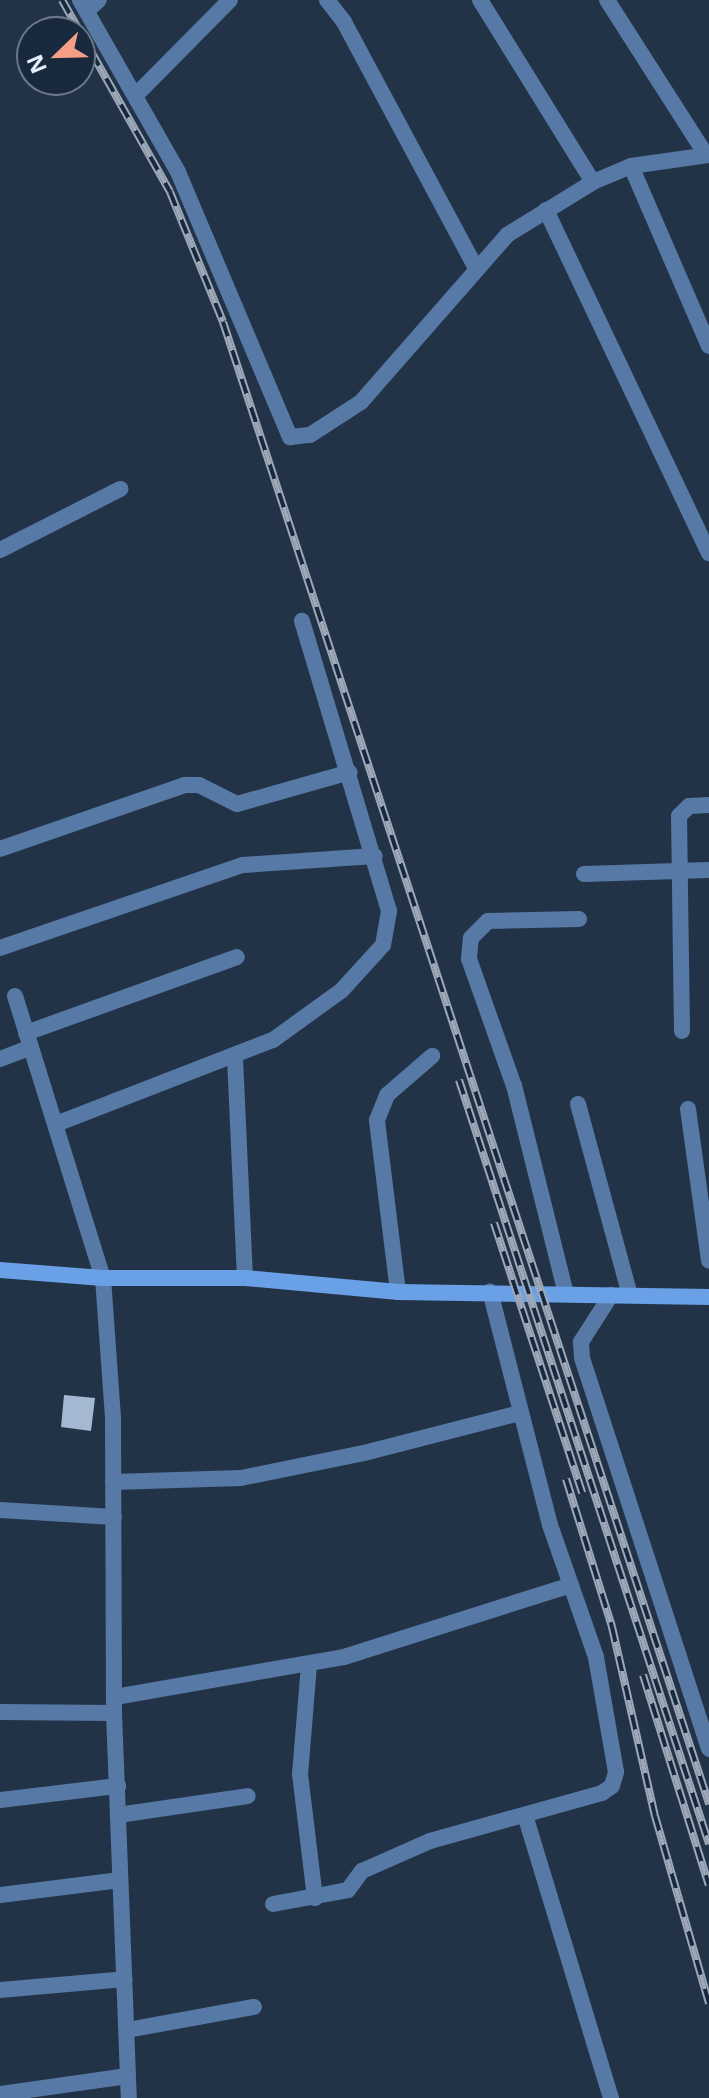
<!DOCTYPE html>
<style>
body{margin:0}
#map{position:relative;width:709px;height:2098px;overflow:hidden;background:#233347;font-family:"Noto Sans",sans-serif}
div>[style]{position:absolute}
.building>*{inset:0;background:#a4b8d1}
.street>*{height:16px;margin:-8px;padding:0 8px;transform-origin:8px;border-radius:8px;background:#5779a5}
.secondary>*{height:16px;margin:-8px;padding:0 8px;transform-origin:8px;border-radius:8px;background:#69a0e6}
.rail>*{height:8px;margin-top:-4px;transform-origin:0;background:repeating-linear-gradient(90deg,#19293d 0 15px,#9ca8b8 0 30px);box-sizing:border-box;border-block:2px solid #9ca8b8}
span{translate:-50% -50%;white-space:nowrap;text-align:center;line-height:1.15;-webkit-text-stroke:8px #19293d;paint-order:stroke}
.north{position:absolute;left:16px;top:16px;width:80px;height:80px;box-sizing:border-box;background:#19293d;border:2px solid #6a7789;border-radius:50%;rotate:247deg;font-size:22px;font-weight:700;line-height:32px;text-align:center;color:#e3edfb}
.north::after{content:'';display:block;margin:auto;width:28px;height:36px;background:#f49e87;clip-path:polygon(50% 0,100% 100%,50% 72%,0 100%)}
</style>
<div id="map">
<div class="building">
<i style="clip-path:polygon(64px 1395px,95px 1398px,91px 1431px,61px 1427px)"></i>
</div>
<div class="street">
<i style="left:80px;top:0;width:198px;rotate:60.3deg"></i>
<i style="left:178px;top:172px;width:288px;rotate:67.1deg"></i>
<i style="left:290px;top:437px;width:20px;rotate:-6deg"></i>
<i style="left:310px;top:435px;width:61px;rotate:-32.9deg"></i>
<i style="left:361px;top:402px;width:222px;rotate:-48.8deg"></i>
<i style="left:507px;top:235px;width:101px;rotate:-31.6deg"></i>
<i style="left:327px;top:0;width:28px;rotate:52deg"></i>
<i style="left:344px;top:22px;width:277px;rotate:61.8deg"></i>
<i style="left:480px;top:0;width:214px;rotate:58.2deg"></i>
<i style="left:593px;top:182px;width:41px;rotate:-22.8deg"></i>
<i style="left:631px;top:166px;width:196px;rotate:66.6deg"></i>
<i style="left:607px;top:0;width:184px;rotate:57.4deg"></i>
<i style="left:87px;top:11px;width:16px;rotate:-43deg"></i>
<i style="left:137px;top:94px;width:132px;rotate:-45.3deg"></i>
<i style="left:631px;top:166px;width:79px;rotate:-8deg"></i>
<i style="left:546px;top:210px;width:380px;rotate:64.6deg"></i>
<i style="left:0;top:550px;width:135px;rotate:-26.9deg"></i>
<i style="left:0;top:849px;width:196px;rotate:-19.1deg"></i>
<i style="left:185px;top:785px;width:14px"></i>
<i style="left:199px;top:785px;width:42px;rotate:26.6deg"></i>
<i style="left:237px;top:804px;width:117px;rotate:-15.8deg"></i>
<i style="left:584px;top:874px;width:125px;rotate:-1.8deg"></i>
<i style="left:0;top:948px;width:257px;rotate:-18.9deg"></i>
<i style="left:243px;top:865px;width:132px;rotate:-3.9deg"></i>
<i style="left:15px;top:996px;width:295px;rotate:72.7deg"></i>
<i style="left:103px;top:1278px;width:140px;rotate:85.9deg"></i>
<i style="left:113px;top:1418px;width:295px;rotate:89.8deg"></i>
<i style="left:114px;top:1713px;width:385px;rotate:87.8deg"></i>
<i style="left:682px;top:1031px;width:215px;rotate:-90.8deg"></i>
<i style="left:679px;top:816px;width:14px;rotate:-45deg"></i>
<i style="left:689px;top:806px;width:20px;rotate:-3deg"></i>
<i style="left:26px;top:1033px;width:224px;rotate:-19.8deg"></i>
<i style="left:235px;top:1058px;width:220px;rotate:87.4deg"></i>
<i style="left:0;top:1059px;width:33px;rotate:-21deg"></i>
<i style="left:578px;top:1104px;width:198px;rotate:74.8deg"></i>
<i style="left:688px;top:1109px;width:153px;rotate:82.1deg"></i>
<i style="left:56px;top:1124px;width:233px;rotate:-21.2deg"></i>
<i style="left:273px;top:1040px;width:85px;rotate:-35.9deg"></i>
<i style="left:342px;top:990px;width:61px;rotate:-47.7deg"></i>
<i style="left:383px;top:945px;width:35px;rotate:-80deg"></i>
<i style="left:389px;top:911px;width:303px;rotate:-106.7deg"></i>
<i style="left:398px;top:1292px;width:173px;rotate:-97deg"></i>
<i style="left:377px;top:1120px;width:27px;rotate:-68deg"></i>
<i style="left:387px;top:1095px;width:60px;rotate:-40.9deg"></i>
<i style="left:566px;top:1294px;width:214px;rotate:-104deg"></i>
<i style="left:514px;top:1086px;width:135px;rotate:-109.5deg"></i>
<i style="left:469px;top:959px;width:21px;rotate:-85deg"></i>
<i style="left:471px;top:938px;width:24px;rotate:-45deg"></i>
<i style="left:488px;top:921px;width:91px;rotate:-1.3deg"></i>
<i style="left:611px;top:1295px;width:56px;rotate:122.6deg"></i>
<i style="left:581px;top:1342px;width:16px;rotate:86deg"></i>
<i style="left:582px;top:1358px;width:411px;rotate:72deg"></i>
<i style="left:113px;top:1482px;width:128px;rotate:-1.8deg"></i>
<i style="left:241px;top:1478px;width:126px;rotate:-11.5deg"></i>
<i style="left:364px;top:1453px;width:161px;rotate:-14.4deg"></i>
<i style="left:0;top:1510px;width:114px;rotate:3.5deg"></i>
<i style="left:309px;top:1665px;width:109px;rotate:94.7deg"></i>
<i style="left:300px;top:1774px;width:125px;rotate:83.1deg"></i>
<i style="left:115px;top:1697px;width:232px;rotate:-9.9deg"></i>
<i style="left:344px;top:1657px;width:238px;rotate:-17.6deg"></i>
<i style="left:0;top:1712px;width:114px;rotate:0.5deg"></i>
<i style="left:0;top:1800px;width:119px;rotate:-6.8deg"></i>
<i style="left:118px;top:1815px;width:131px;rotate:-8.3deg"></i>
<i style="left:525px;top:1815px;width:296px;rotate:73.1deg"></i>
<i style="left:0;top:1895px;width:121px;rotate:-7.1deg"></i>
<i style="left:273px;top:1904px;width:76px;rotate:-10.6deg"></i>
<i style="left:348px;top:1890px;width:24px;rotate:-54deg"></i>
<i style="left:362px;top:1871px;width:74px;rotate:-23.8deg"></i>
<i style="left:430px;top:1841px;width:179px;rotate:-15.6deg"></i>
<i style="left:602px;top:1793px;width:12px;rotate:-35deg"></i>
<i style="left:612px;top:1786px;width:15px;rotate:-74deg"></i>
<i style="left:616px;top:1772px;width:117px;rotate:-99.9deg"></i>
<i style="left:596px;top:1657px;width:140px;rotate:-109.2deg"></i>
<i style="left:550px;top:1525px;width:241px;rotate:-104.4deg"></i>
<i style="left:0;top:1990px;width:125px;rotate:-5deg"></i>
<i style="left:127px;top:2030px;width:129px;rotate:-10.3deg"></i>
<i style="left:0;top:2094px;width:129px;rotate:-8deg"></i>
</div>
<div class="secondary">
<i style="left:0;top:1270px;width:103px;rotate:4.4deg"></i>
<i style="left:103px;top:1278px;width:142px"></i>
<i style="left:245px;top:1278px;width:154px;rotate:5.2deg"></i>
<i style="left:398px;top:1292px;width:311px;rotate:0.9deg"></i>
</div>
<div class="rail">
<i style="left:62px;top:0;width:220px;rotate:60.6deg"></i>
<i style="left:170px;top:192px;width:140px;rotate:67.8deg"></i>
<i style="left:223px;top:322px;width:1560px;rotate:71.84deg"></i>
<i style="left:459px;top:1080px;width:804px;rotate:71.88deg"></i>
<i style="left:494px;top:1223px;width:284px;rotate:71.9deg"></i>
<i style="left:566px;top:1479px;width:155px;rotate:72.7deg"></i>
<i style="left:612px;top:1627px;width:194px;rotate:77.2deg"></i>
<i style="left:655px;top:1816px;width:195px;rotate:73.9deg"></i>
<i style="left:643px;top:1675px;width:220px;rotate:72.6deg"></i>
</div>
<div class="north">N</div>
</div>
